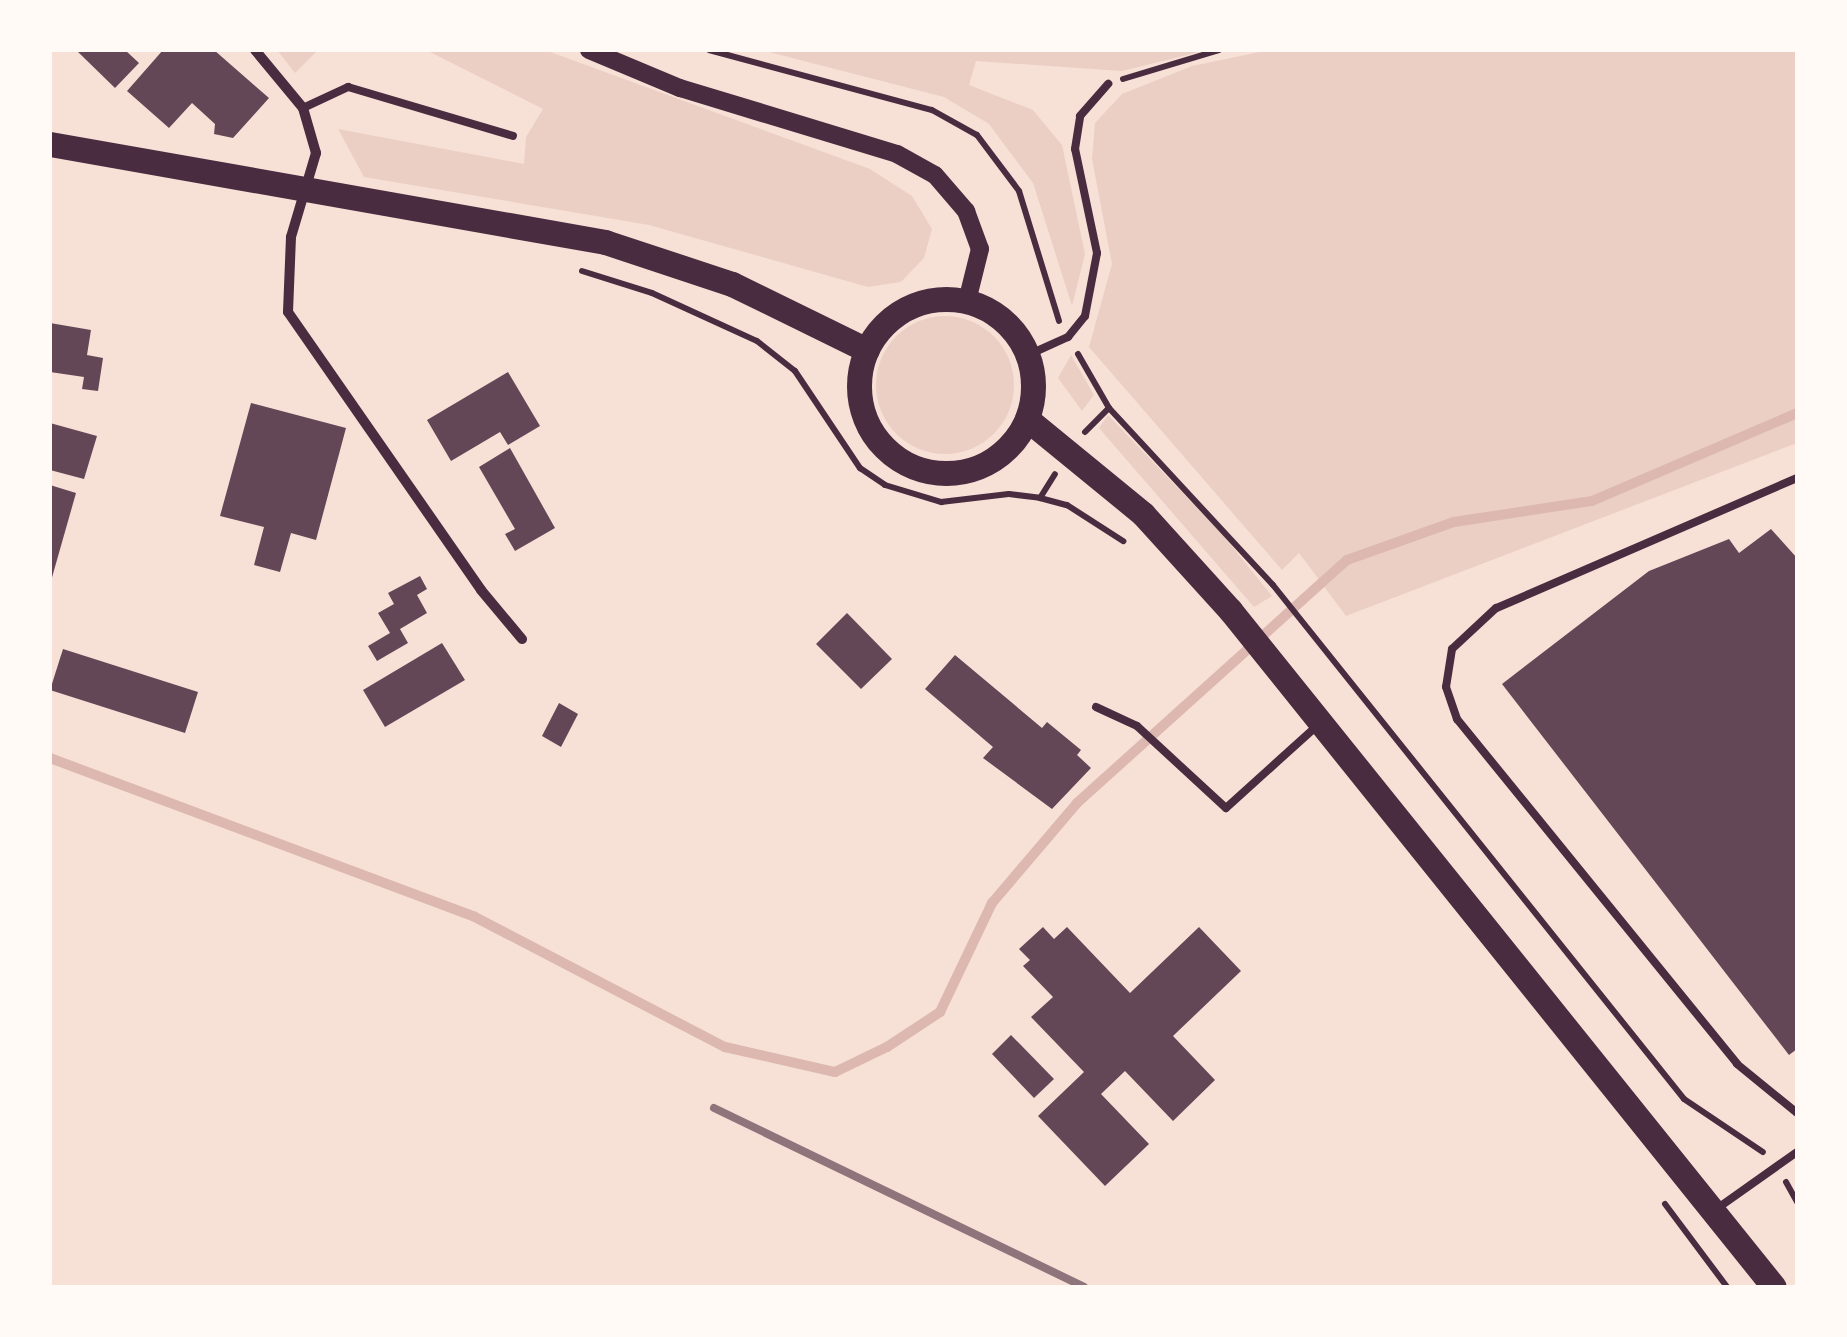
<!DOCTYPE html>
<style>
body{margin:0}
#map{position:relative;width:1847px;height:1337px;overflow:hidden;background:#f7e1d7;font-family:"PT Serif",serif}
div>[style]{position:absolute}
.green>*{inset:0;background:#ebcfc5}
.round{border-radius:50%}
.stream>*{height:10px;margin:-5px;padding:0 5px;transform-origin:5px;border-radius:5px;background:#dcb8b0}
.building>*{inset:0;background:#644757}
.path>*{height:6px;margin:-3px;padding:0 3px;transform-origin:3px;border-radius:3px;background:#4a2c40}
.service>*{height:8px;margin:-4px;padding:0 4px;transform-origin:4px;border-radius:4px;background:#4a2c40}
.minor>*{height:10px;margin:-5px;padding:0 5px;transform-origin:5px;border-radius:5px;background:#4a2c40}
.tertiary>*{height:18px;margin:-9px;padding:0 9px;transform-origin:9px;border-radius:9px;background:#4a2c40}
.primary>*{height:25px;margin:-12.5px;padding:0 12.5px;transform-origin:12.5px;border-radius:12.5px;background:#4a2c40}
.primary>.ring{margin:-12.5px;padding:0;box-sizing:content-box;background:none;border:25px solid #4a2c40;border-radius:50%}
.rail>*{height:8px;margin:-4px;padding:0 4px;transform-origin:4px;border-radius:4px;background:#8f747c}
span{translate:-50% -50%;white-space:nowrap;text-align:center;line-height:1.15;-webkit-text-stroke:8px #fffaf5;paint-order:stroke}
.frame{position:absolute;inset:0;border:52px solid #fffaf5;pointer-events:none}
</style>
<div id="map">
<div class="green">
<i style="clip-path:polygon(277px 50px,318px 50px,295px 73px)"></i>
<i style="clip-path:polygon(426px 50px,545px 50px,870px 169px,912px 196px,932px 229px,924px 258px,901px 282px,868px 287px,649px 225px,364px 177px,338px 129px,524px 164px,526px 137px,543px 109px)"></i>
<i style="clip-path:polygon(761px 50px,1208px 50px,1122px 71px,976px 61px,969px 85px,1033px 110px,1062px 145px,1085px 254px,1072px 306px,1033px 183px,989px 124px,944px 97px)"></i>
<i style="clip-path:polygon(1269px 50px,1797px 50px,1797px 443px,1346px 616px,1299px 553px,1282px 570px,1089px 347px,1112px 264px,1092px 159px,1095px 123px,1122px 94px,1192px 66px)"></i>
<i class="round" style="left:876px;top:316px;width:138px;height:138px"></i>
<i style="clip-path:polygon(1071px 355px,1094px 395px,1082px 411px,1058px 378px)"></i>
<i style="clip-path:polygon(1108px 415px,1223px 535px,1272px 596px,1254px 607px,1099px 428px)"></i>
</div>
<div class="stream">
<i style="left:50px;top:758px;width:452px;rotate:20.5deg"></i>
<i style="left:473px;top:916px;width:284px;rotate:27.5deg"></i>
<i style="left:725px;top:1047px;width:113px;rotate:12.8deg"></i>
<i style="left:835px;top:1072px;width:58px;rotate:-25.7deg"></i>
<i style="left:887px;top:1047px;width:64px;rotate:-33.4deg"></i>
<i style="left:940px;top:1012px;width:121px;rotate:-64.5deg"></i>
<i style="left:992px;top:903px;width:131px;rotate:-49.6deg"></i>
<i style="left:1077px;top:803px;width:363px;rotate:-42deg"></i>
<i style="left:1347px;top:560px;width:114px;rotate:-19.6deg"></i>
<i style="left:1454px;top:522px;width:140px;rotate:-8.7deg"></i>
<i style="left:1592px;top:501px;width:223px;rotate:-23.2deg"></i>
</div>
<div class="building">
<i style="clip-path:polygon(76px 50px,125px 50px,139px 63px,115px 88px)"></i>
<i style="clip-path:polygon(163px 50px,214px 50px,269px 98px,233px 138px,214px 134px,215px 124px,192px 103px,169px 128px,127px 91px)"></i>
<i style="clip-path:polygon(50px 323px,91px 330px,87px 355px,103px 358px,98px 391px,82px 389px,84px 377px,50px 372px)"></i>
<i style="clip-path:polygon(508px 372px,540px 426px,508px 445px,500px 432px,451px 461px,427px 420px)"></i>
<i style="clip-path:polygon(251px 403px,346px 428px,316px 540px,291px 533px,280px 572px,254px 565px,264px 527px,220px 516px)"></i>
<i style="clip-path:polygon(50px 423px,97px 436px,84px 479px,50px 470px)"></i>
<i style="clip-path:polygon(510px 448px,555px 528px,515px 551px,505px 534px,515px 529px,479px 467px)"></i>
<i style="clip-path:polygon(50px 485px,76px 493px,51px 581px,50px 581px)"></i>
<i style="clip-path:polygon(1771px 529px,1797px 558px,1797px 1049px,1789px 1055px,1502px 684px,1649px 571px,1729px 539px,1739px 553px)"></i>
<i style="clip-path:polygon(420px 576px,427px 589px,417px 595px,427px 613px,400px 629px,408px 643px,377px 661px,368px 646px,390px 633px,378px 613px,394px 604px,388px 593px)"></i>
<i style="clip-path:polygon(847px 613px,892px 659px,861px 689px,816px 644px)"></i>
<i style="clip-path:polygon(442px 643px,465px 680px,385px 727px,363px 690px)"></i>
<i style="clip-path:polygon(63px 649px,198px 692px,185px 733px,50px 690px)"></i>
<i style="clip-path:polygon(955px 655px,1042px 728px,1047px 722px,1081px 750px,1077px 755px,1091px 768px,1052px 809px,983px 758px,993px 747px,925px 689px)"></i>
<i style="clip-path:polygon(559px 703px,578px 714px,561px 747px,542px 736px)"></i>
<i style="clip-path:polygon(1043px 927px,1054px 939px,1067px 927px,1130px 993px,1199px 927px,1241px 971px,1173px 1036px,1215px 1080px,1173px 1121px,1125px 1071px,1101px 1094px,1149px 1144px,1105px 1186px,1038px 1116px,1084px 1072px,1031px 1017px,1053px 997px,1023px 966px,1030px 960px,1019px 949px)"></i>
<i style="clip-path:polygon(1011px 1035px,1054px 1079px,1034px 1098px,992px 1054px)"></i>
</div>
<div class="path">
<i style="left:709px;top:50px;width:231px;rotate:15.1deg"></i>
<i style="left:932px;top:110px;width:51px;rotate:29.1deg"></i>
<i style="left:977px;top:135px;width:70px;rotate:53.1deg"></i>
<i style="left:1019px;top:191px;width:136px;rotate:72.9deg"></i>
<i style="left:1123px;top:79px;width:100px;rotate:-16.8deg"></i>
<i style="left:582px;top:271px;width:73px;rotate:17.4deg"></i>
<i style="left:652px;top:293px;width:115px;rotate:24.6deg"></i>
<i style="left:757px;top:341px;width:48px;rotate:38.3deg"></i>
<i style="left:795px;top:371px;width:117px;rotate:56.2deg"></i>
<i style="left:860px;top:468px;width:30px;rotate:34deg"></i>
<i style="left:885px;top:485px;width:59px;rotate:16.9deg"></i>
<i style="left:941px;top:502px;width:68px;rotate:-6.7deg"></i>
<i style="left:1009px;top:494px;width:31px;rotate:7deg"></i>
<i style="left:1040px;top:498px;width:28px;rotate:15deg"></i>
<i style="left:1067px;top:505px;width:67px;rotate:32.7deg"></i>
<i style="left:1078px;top:354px;width:62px;rotate:60.1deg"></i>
<i style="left:1109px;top:408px;width:241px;rotate:47.2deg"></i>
<i style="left:1273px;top:585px;width:658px;rotate:51.35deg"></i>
<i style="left:1684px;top:1099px;width:95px;rotate:33.9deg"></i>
<i style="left:1085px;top:432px;width:34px;rotate:-45deg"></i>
<i style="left:1040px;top:498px;width:28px;rotate:-58deg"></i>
<i style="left:1786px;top:1182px;width:23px;rotate:61deg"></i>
<i style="left:1665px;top:1204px;width:104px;rotate:53.2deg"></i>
</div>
<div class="service">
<i style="left:303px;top:108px;width:50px;rotate:-25deg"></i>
<i style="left:348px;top:87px;width:172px;rotate:16.5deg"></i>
<i style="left:1028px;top:355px;width:44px;rotate:-24.2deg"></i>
<i style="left:1068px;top:337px;width:27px;rotate:-51deg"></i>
<i style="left:1085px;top:316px;width:64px;rotate:-79.2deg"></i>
<i style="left:1097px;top:253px;width:106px;rotate:-101.9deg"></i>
<i style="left:1075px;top:149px;width:33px;rotate:-81deg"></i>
<i style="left:1080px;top:116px;width:43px;rotate:-48.8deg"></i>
<i style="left:1797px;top:478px;width:328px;rotate:156.6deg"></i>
<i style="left:1496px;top:608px;width:60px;rotate:137deg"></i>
<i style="left:1452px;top:649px;width:38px;rotate:99deg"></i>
<i style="left:1446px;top:687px;width:34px;rotate:71deg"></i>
<i style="left:1457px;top:719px;width:444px;rotate:50.9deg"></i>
<i style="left:1737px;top:1064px;width:77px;rotate:39.2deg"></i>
<i style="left:1096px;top:707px;width:45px;rotate:24.9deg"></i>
<i style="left:1137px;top:726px;width:121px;rotate:42.7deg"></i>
<i style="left:1226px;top:808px;width:125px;rotate:-42.1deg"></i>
<i style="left:1715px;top:1210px;width:100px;rotate:-35.3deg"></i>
</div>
<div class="minor">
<i style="left:255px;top:50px;width:75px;rotate:50.4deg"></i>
<i style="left:303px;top:108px;width:47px;rotate:73.9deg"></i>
<i style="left:316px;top:153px;width:88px;rotate:106.6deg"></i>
<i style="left:291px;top:237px;width:75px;rotate:92.3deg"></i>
<i style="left:288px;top:312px;width:338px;rotate:55.2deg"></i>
<i style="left:481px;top:590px;width:64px;rotate:50.1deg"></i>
</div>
<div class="tertiary">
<i style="left:589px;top:50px;width:99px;rotate:22.7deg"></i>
<i style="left:680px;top:88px;width:227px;rotate:16.9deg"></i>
<i style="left:897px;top:154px;width:43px;rotate:28.9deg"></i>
<i style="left:935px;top:175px;width:48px;rotate:49.3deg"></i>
<i style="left:966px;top:211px;width:40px;rotate:69.8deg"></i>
<i style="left:980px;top:249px;width:54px;rotate:104deg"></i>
</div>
<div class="primary">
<i style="left:50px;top:144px;width:564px;rotate:10.01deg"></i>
<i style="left:605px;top:242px;width:134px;rotate:18.3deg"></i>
<i style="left:732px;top:284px;width:150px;rotate:26.1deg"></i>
<i class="ring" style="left:859px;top:299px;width:149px;height:149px"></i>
<i style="left:1027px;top:419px;width:150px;rotate:39.3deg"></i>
<i style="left:1143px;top:514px;width:130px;rotate:47.8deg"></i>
<i style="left:1230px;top:610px;width:868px;rotate:51.22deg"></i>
</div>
<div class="rail">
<i style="left:714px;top:1108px;width:411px;rotate:25.8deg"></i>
</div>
<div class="frame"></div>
</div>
